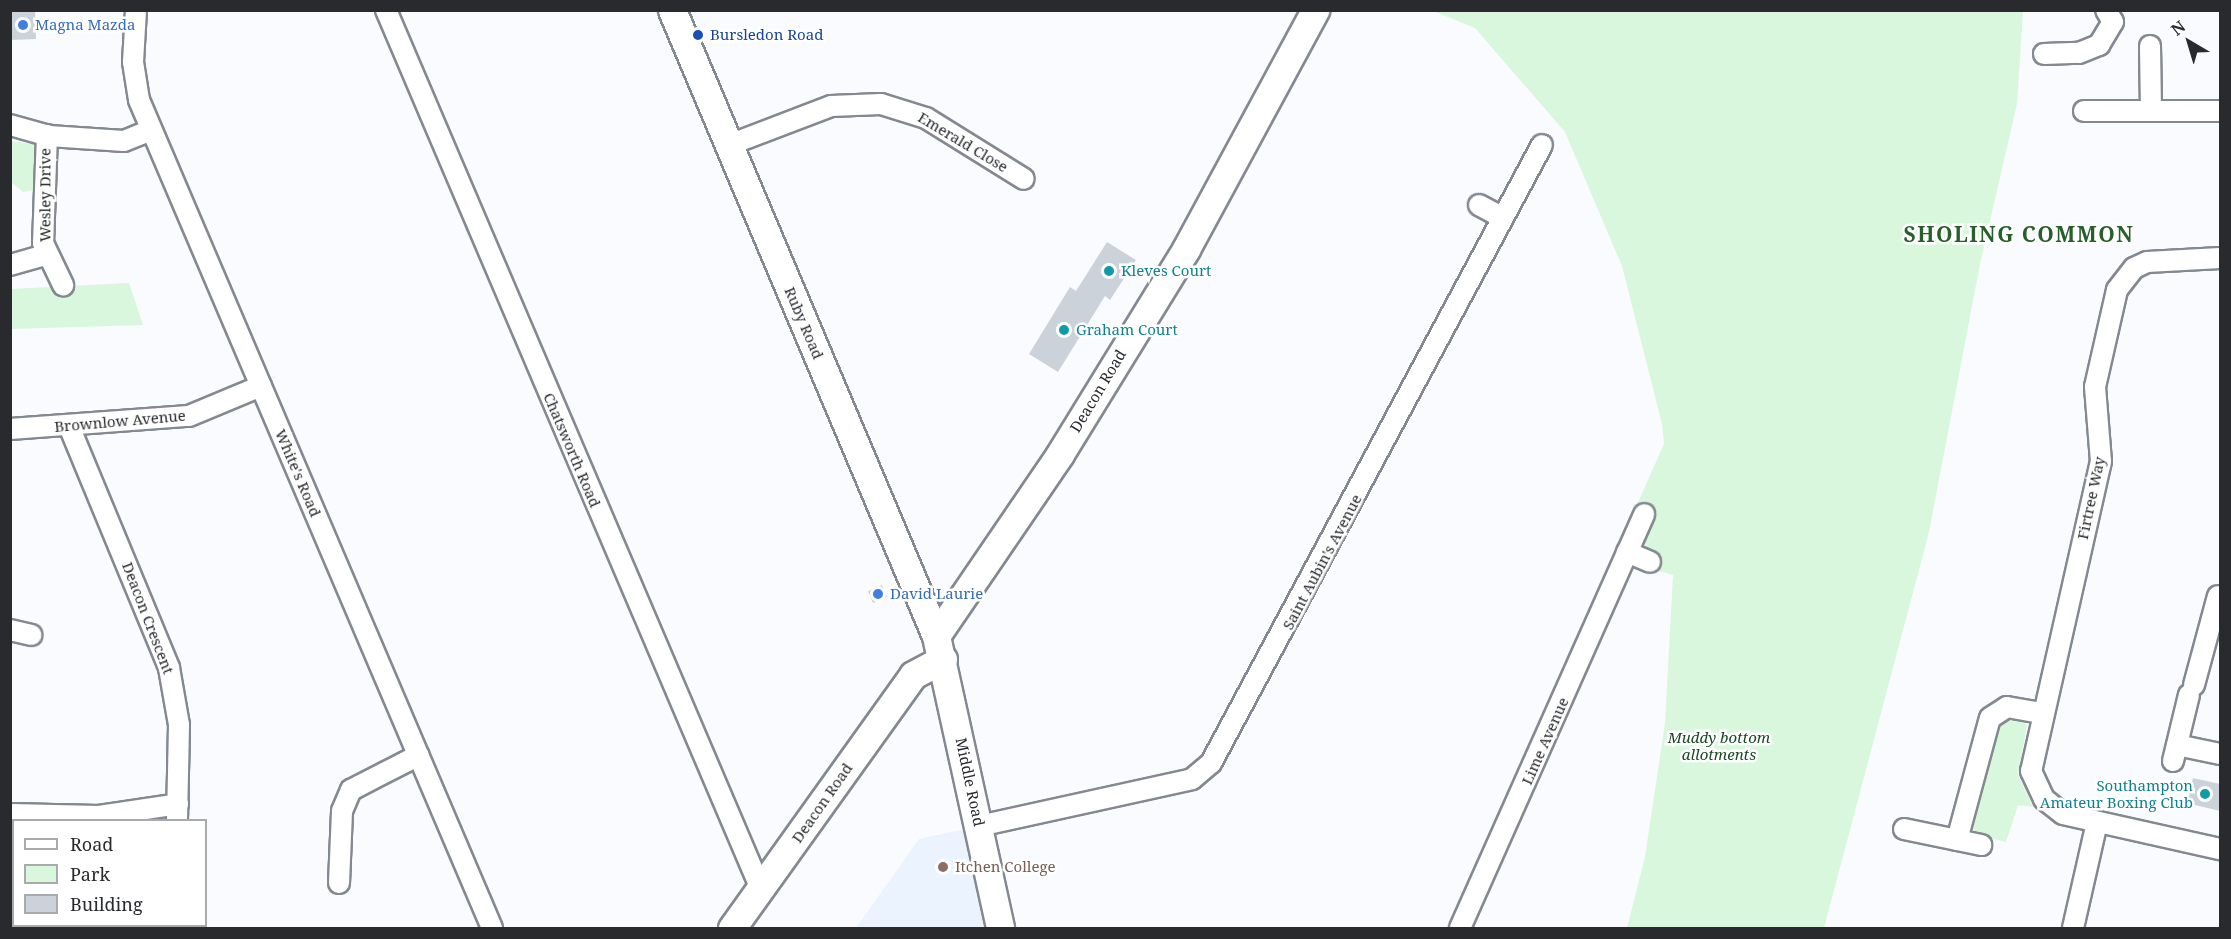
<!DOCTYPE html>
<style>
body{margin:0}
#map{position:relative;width:2231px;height:939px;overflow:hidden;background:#f9fbff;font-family:"Noto Serif",serif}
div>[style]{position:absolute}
.built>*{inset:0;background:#ebf3ff}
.green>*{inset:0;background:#d8f7dc}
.building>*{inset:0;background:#ccd2da}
.roads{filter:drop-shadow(2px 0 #848991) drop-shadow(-2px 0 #848991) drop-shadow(0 2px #848991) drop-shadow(0 -2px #848991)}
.street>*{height:20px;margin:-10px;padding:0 10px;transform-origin:10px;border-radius:10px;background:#fff}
.secondary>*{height:27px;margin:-13.5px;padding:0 13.5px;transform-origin:13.5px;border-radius:13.5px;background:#fff}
.dots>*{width:16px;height:16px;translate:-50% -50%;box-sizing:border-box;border:3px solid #fff;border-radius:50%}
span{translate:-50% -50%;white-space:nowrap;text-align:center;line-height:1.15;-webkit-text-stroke:5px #fff;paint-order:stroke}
.shop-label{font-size:15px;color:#366cbe}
.left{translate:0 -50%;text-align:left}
.transit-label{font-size:15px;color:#164399}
.street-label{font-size:15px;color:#282a2d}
.culture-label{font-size:15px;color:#0d838f}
.right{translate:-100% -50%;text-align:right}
.park-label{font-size:15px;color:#184824;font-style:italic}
.education-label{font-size:15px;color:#785e54}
.district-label{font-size:21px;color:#285f2b;font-weight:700;letter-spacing:1.5px}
.frame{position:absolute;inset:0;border:12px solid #282a2d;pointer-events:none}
.legend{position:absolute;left:12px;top:819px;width:195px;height:108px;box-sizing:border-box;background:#fff;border:2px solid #a9aaab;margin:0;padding:8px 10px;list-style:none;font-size:18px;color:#282a2d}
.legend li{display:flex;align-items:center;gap:12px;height:30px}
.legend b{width:30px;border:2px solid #a9aaab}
.north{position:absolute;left:2159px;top:12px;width:60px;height:60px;-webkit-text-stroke:4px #fff;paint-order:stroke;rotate:322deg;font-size:16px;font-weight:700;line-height:24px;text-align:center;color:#282a2d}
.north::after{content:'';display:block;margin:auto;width:21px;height:27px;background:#282a2d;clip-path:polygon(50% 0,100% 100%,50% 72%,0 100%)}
</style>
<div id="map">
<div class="built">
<i style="clip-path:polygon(979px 826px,1000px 928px,856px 928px,919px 839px)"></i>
</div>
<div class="green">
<i style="clip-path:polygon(1433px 11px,2023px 11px,2017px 104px,1980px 264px,1929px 532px,1824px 928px,1627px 928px,1645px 857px,1665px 723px,1673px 575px,1650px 568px,1643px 537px,1651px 513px,1636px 507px,1664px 444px,1662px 424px,1622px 266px,1565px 132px,1475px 28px)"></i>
<i style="clip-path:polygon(11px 141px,33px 144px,40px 189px,23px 192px,11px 182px)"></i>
<i style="clip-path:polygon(129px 283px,143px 325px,11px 329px,11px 289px)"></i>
<i style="clip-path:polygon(2011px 714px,2027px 725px,2018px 775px,2033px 807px,2018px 805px,2006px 842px,1978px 835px,1969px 823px,1998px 724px)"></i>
</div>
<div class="building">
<i style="clip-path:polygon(10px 10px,35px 10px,36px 39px,10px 40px)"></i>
<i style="clip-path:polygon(1107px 242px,1136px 260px,1110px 300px,1105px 296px,1058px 372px,1029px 354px,1070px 287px,1076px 291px)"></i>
<i style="clip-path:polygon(882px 585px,887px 597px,873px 603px,868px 591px)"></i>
<i style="clip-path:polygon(2193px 778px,2220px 784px,2220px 811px,2187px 803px)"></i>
</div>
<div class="roads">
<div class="street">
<i style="left:136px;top:10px;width:52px;rotate:93.3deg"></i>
<i style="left:133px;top:62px;width:38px;rotate:81deg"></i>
<i style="left:139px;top:100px;width:900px;rotate:66.91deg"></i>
<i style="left:386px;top:10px;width:956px;rotate:66.9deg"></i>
<i style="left:2150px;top:46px;width:65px;rotate:89.1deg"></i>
<i style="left:2044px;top:54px;width:35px;rotate:-2deg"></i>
<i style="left:2079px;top:53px;width:22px;rotate:-22deg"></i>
<i style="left:2099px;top:45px;width:27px;rotate:-59deg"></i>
<i style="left:2113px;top:22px;width:14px;rotate:-120deg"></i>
<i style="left:2084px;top:111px;width:136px"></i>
<i style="left:10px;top:125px;width:41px;rotate:15.8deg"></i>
<i style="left:49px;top:136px;width:75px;rotate:3.8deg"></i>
<i style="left:124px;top:141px;width:29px;rotate:-22deg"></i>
<i style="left:47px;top:135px;width:108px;rotate:92.1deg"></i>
<i style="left:43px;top:243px;width:47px;rotate:64.5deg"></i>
<i style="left:729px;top:145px;width:109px;rotate:-20.9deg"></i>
<i style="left:831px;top:106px;width:50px;rotate:-2.3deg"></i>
<i style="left:881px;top:104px;width:47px;rotate:17.3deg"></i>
<i style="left:926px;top:118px;width:115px;rotate:31.9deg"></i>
<i style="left:1479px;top:205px;width:27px;rotate:28deg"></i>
<i style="left:2220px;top:258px;width:73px;rotate:176.9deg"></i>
<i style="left:2147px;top:262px;width:14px;rotate:155deg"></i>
<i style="left:2134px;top:268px;width:28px;rotate:128deg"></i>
<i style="left:2117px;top:290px;width:99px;rotate:102.8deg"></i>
<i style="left:2095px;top:387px;width:74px;rotate:85.4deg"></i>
<i style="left:2101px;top:461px;width:318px;rotate:102.7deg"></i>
<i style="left:2031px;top:771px;width:31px;rotate:65deg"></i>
<i style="left:2044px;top:799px;width:24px;rotate:38deg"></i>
<i style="left:2063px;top:814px;width:161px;rotate:12.6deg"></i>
<i style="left:10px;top:265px;width:37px;rotate:-16deg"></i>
<i style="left:69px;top:426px;width:262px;rotate:67.5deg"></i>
<i style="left:169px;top:668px;width:58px;rotate:80deg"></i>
<i style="left:179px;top:725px;width:95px;rotate:91.2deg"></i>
<i style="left:10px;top:429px;width:179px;rotate:-4.2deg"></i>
<i style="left:189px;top:416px;width:78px;rotate:-22.6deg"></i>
<i style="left:1627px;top:552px;width:25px;rotate:23deg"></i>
<i style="left:10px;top:630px;width:22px;rotate:13deg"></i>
<i style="left:2194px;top:685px;width:92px;rotate:-74.9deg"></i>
<i style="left:2177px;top:745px;width:44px;rotate:11.8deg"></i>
<i style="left:2173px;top:761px;width:68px;rotate:-76.4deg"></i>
<i style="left:10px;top:814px;width:89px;rotate:1.3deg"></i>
<i style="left:99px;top:816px;width:80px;rotate:-8.6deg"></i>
<i style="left:979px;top:826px;width:218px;rotate:-12.4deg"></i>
<i style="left:1192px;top:779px;width:25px;rotate:-40deg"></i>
<i style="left:1211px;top:763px;width:701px;rotate:-61.83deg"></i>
<i style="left:1904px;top:829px;width:79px;rotate:11.7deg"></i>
<i style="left:1957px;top:840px;width:126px;rotate:-74.9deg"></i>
<i style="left:1990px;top:718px;width:20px;rotate:-33deg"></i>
<i style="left:2007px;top:707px;width:35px;rotate:10deg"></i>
<i style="left:339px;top:883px;width:72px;rotate:-87.6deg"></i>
<i style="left:342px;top:811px;width:23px;rotate:-67deg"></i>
<i style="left:351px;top:790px;width:76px;rotate:-27.2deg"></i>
<i style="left:27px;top:926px;width:2px;rotate:90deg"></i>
<i style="left:176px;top:926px;width:2px;rotate:90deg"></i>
<i style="left:1460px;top:928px;width:453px;rotate:-66deg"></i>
<i style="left:2073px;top:928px;width:109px;rotate:-77.2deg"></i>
</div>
<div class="secondary">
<i style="left:672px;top:10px;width:679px;rotate:67.13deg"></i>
<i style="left:936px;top:636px;width:299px;rotate:77.6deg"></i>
<i style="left:936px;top:636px;width:220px;rotate:-55.7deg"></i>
<i style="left:1060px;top:454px;width:241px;rotate:-58.4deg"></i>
<i style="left:1186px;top:249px;width:272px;rotate:-61.6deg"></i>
<i style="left:732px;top:928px;width:311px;rotate:-54.4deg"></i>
<i style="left:913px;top:675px;width:34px;rotate:-28deg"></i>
</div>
</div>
<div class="dots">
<i style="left:23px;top:25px;background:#3f7fe0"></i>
<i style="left:698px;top:35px;background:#1a4fb4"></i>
<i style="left:1109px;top:271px;background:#0f9aa8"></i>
<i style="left:1064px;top:330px;background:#0f9aa8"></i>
<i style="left:878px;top:594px;background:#3f7fe0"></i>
<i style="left:2205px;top:794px;background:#0f9aa8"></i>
<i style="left:943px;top:867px;background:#8d6e63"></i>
</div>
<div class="shop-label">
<span class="left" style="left:35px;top:25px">Magna Mazda</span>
<span class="left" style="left:890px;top:594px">David Laurie</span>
</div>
<div class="transit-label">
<span class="left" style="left:710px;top:35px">Bursledon Road</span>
</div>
<div class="street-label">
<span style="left:963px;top:142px;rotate:31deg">Emerald Close</span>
<span style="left:45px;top:195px;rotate:-90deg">Wesley Drive</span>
<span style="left:804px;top:323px;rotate:67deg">Ruby Road</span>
<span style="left:1098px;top:391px;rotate:-59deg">Deacon Road</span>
<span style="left:120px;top:421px;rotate:-5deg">Brownlow Avenue</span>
<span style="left:572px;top:450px;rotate:67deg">Chatsworth Road</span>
<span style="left:298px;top:473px;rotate:67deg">White's Road</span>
<span style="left:2091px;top:498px;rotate:-78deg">Firtree Way</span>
<span style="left:1322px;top:562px;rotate:-62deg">Saint Aubin's Avenue</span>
<span style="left:148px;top:618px;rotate:69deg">Deacon Crescent</span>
<span style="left:1545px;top:741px;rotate:-66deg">Lime Avenue</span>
<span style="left:970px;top:782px;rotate:78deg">Middle Road</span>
<span style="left:822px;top:803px;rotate:-55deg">Deacon Road</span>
</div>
<div class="culture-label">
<span class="left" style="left:1121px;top:271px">Kleves Court</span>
<span class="left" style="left:1076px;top:330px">Graham Court</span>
<span class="right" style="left:2193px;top:794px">Southampton<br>Amateur Boxing Club</span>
</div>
<div class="park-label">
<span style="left:1719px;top:746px">Muddy bottom<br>allotments</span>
</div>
<div class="education-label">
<span class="left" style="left:955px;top:867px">Itchen College</span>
</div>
<div class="district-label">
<span style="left:2019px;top:234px">SHOLING COMMON</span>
</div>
<div class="frame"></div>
<ul class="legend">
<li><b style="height:8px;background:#fff"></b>Road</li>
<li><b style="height:16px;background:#d8f7dc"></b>Park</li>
<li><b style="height:16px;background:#ccd2da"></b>Building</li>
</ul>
<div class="north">N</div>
</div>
